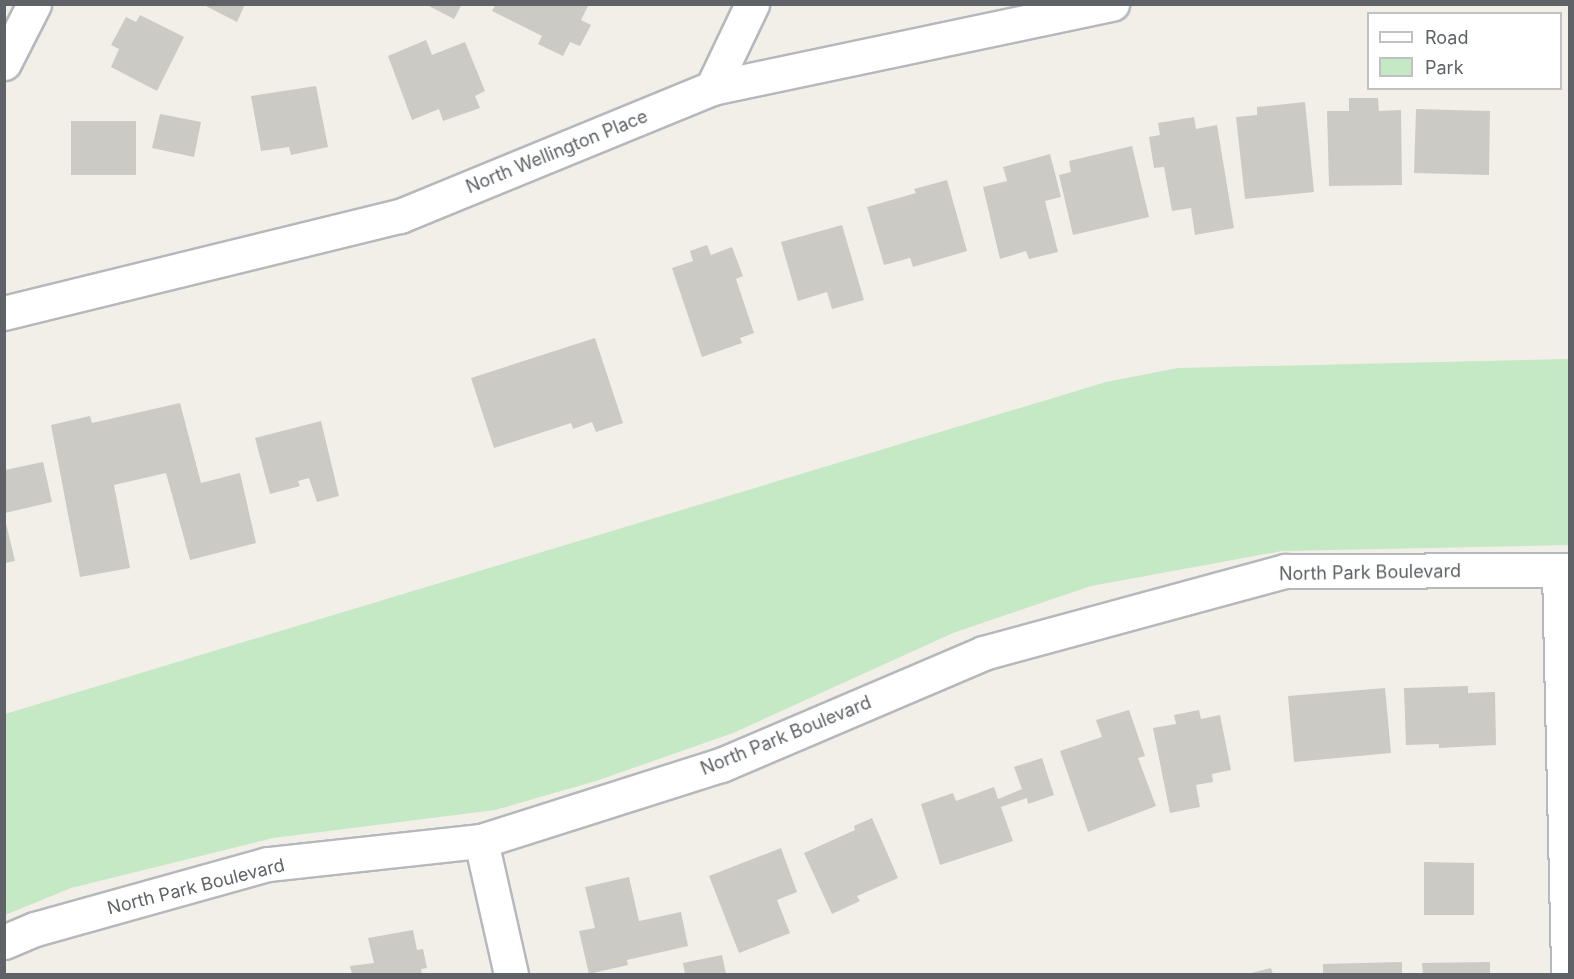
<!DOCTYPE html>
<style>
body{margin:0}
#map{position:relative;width:1574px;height:979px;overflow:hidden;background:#f1efe8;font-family:Inter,sans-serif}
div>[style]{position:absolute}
.green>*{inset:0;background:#c5e8c5}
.building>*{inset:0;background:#cccac5}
.roads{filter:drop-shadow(2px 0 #b5b8bc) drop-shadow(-2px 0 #b5b8bc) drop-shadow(0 2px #b5b8bc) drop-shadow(0 -2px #b5b8bc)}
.minor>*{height:33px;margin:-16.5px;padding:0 16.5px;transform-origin:16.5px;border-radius:16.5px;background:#fff}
span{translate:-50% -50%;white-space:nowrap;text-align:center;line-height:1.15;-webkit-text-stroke:4.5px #fff;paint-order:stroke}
.street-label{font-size:18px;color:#5f6368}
.frame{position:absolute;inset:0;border:6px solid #5f6368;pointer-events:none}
.legend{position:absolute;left:1367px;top:12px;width:195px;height:78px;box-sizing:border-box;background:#fff;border:2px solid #bfc1c3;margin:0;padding:8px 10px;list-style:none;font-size:18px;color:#5f6368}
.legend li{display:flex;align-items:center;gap:12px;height:30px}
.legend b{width:30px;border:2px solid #bfc1c3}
</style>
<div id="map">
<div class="green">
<i style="clip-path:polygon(1569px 359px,1569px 545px,1282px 551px,1091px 586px,953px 633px,733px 733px,596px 781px,495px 810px,273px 838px,71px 888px,5px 915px,5px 714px,1106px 382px,1178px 368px)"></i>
</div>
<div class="building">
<i style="clip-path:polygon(202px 4px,245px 4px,237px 22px)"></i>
<i style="clip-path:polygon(425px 4px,462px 4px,454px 19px)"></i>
<i style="clip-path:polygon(496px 4px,589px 4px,581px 20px,591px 25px,580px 46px,570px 42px,563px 56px,538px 44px,542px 36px,492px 11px)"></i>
<i style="clip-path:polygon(140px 15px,184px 37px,157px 91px,111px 67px,119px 49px,111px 45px,126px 17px,136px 22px)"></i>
<i style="clip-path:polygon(426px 40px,432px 55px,465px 42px,485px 91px,475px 96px,480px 108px,443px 121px,439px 109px,412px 120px,388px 56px)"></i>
<i style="clip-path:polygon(316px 86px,328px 147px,291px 155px,289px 147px,261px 151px,251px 96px)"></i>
<i style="clip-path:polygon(1349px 98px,1378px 98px,1379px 111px,1401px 110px,1402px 185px,1329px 186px,1327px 111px,1349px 111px)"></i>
<i style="clip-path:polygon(1305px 102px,1314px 192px,1245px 199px,1236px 117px,1257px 115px,1257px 107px)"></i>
<i style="clip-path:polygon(1416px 109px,1490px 111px,1489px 175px,1414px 173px)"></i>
<i style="clip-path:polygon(160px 114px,201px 122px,194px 157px,152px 148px)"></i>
<i style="clip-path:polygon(1194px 117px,1196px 129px,1217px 125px,1234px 228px,1195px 235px,1191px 208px,1172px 211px,1164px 167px,1154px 168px,1149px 137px,1160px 135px,1158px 123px)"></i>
<i style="clip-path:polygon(71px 121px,136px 121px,136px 175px,71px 175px)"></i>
<i style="clip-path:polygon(1132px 146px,1149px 217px,1073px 235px,1059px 175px,1071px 172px,1069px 161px)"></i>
<i style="clip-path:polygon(1050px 154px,1061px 197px,1045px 201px,1058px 252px,1029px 259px,1026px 251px,1000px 259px,983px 187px,1007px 181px,1003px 167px)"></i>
<i style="clip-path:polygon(947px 180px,967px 251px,913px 267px,910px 258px,884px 265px,867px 207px,916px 193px,914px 189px)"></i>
<i style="clip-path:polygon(842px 225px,864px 300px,832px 309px,827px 292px,798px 301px,781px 242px)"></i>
<i style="clip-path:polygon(707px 245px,711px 255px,732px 247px,743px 276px,736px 279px,754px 333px,740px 338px,742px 343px,702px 357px,672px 268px,693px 261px,690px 251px)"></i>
<i style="clip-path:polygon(595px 338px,623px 423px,596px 432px,592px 422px,573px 429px,571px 423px,494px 448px,471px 378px)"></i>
<i style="clip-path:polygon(180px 403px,201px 483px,240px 473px,256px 543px,190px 560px,166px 473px,114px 485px,130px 568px,80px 577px,51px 425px,90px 416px,92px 423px)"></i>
<i style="clip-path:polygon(321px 421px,339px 496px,317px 502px,309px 478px,298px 481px,300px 486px,270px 494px,255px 438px)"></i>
<i style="clip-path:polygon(43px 462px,52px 502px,5px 513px,5px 470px)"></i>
<i style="clip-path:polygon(5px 519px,15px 561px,5px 563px)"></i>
<i style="clip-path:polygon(1468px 686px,1468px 693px,1495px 692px,1496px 745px,1439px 748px,1439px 744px,1406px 745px,1404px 688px)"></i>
<i style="clip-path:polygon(1385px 688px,1391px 753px,1294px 762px,1288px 696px)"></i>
<i style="clip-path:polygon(1129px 710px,1145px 756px,1138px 758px,1156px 806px,1088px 832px,1060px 751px,1102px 737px,1096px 720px)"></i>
<i style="clip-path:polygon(1199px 710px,1201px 719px,1220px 715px,1231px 770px,1212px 774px,1213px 782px,1196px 785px,1200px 807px,1170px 813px,1153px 728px,1176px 724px,1174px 715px)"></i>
<i style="clip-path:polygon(1042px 758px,1054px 795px,1028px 804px,1027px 798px,1001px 807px,1013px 841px,940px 865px,921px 804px,953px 793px,956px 801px,994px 787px,998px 799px,1022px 789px,1014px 767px)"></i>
<i style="clip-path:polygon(872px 818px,898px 878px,857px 896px,860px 901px,832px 914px,804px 853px,855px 830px,854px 826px)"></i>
<i style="clip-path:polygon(781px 848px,797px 892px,777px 900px,790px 933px,739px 953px,709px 876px)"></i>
<i style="clip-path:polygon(1424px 862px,1474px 863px,1474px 915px,1424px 915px)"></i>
<i style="clip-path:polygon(629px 877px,639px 921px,681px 912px,688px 946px,627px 960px,628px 965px,589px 974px,579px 931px,595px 928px,585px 887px)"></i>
<i style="clip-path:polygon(413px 930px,417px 950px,423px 949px,427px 968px,421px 969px,422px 974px,352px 974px,350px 966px,374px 963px,368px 938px)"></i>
<i style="clip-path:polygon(722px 955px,726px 974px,685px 974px,683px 963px)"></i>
<i style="clip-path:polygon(1402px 962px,1402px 974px,1323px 974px,1323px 964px)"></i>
<i style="clip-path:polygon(1490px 962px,1490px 974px,1423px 974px,1422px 963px)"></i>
<i style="clip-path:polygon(1271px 968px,1273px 974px,1247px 974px)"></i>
</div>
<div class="roads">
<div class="minor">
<i style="left:4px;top:63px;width:66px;rotate:-63deg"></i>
<i style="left:712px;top:88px;width:93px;rotate:-64.5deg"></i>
<i style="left:4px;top:313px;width:408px;rotate:-13.8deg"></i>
<i style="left:400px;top:216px;width:337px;rotate:-22.3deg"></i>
<i style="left:712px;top:88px;width:409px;rotate:-11.9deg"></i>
<i style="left:1559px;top:570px;width:404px;rotate:88.7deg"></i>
<i style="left:481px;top:841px;width:136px;rotate:77.3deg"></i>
<i style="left:4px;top:942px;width:34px;rotate:-23deg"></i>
<i style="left:35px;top:929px;width:242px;rotate:-15.6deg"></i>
<i style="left:268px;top:864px;width:214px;rotate:-6.2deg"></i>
<i style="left:481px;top:841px;width:252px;rotate:-17.6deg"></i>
<i style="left:721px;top:765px;width:285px;rotate:-23.1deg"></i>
<i style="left:983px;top:653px;width:313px;rotate:-15.2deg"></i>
<i style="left:1285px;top:571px;width:285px;rotate:-0.2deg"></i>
</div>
</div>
<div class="street-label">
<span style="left:557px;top:152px;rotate:-22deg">North Wellington Place</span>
<span style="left:1370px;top:573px;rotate:-1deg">North Park Boulevard</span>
<span style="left:786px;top:736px;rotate:-22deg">North Park Boulevard</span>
<span style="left:196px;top:887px;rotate:-14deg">North Park Boulevard</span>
</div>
<div class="frame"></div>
<ul class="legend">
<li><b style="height:8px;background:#fff"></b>Road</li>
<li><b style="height:16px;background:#c5e8c5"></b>Park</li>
</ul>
</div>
